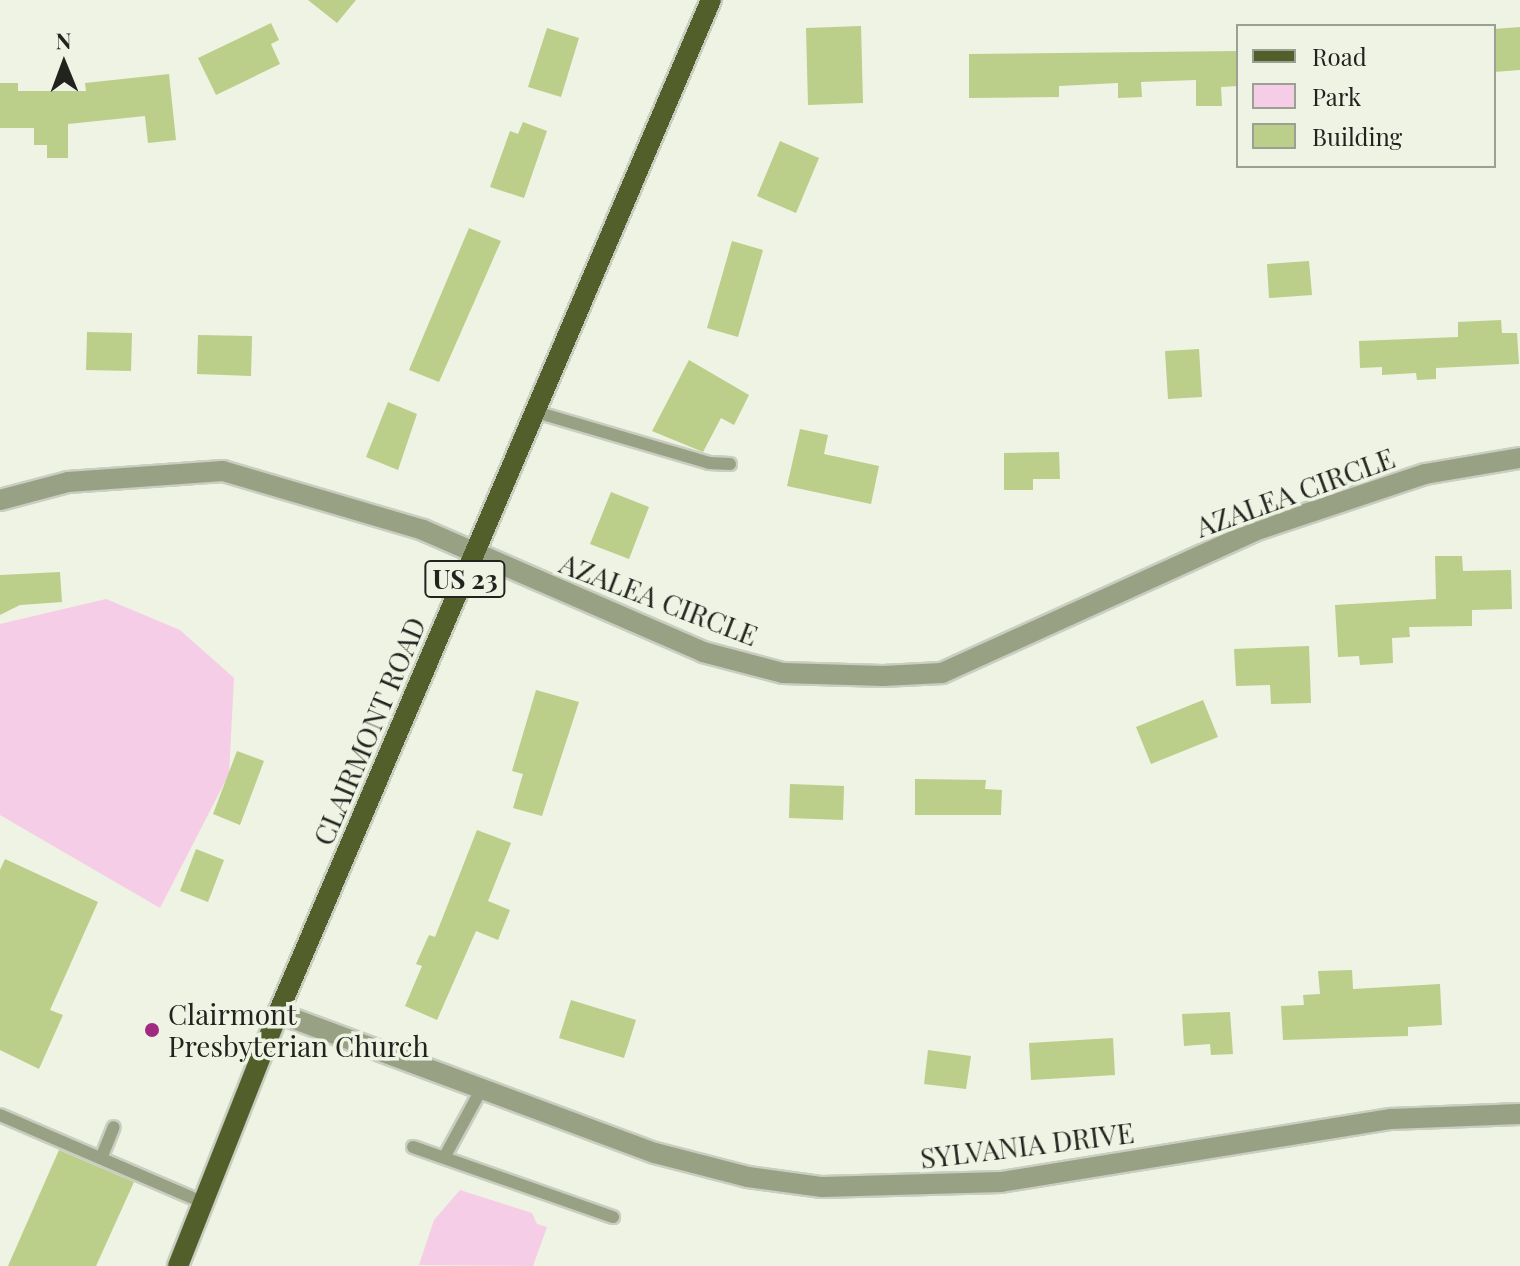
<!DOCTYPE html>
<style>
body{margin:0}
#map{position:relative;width:1520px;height:1266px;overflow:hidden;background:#eef3e3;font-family:"Playfair Display",serif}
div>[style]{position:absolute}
.green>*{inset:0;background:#f6cde6}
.building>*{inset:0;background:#bbce8a}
.roads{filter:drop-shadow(2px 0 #c9cec0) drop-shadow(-2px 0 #c9cec0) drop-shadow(0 2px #c9cec0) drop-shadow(0 -2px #c9cec0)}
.service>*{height:12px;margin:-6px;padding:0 6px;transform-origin:6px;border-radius:6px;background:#98a184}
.minor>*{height:20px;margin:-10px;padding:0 10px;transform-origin:10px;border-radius:10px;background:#98a184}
.primary>*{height:20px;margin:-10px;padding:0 10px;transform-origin:10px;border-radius:10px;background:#525f2a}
.dots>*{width:22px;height:22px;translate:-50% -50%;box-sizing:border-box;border:4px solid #eef3e3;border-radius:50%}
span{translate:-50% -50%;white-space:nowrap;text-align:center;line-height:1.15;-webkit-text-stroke:7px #eef3e3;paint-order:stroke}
.shield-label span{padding:2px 6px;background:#eef3e3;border:2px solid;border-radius:6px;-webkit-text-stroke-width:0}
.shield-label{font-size:26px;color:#22231e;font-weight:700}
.street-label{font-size:28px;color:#22231e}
.poi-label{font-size:28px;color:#22231e}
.left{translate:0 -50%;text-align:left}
.legend{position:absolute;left:1236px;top:24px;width:260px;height:144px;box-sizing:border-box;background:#eef3e3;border:2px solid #9ca094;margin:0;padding:10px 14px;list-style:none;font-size:24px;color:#22231e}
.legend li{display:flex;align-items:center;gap:16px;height:40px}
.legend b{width:40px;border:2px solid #9ca094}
.north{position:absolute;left:24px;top:24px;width:80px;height:80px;-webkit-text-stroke:6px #eef3e3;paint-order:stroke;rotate:359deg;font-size:22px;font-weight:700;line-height:32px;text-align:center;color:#22231e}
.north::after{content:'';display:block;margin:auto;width:28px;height:36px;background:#22231e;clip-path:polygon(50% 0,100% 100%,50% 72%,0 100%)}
</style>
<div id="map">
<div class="green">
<i style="clip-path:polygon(106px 599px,180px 630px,234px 678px,229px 774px,160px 908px,0 815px,0 624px)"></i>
<i style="clip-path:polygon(460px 1190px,532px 1213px,537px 1224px,547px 1227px,533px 1266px,419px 1265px,434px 1220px)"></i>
</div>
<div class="building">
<i style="clip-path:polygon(308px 0,356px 0,337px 23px)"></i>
<i style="clip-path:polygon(271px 23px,279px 40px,271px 44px,280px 64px,216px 95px,198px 58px)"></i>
<i style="clip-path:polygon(861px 26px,863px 103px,808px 105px,806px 28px)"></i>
<i style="clip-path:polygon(1520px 27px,1520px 70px,1494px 72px,1494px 29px)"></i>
<i style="clip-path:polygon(547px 28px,579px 38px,561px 97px,528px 87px)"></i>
<i style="clip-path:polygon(1238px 51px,1238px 86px,1221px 87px,1222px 106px,1196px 106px,1196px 80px,1141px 82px,1142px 97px,1118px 98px,1118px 83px,1059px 86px,1059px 97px,969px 98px,969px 54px)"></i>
<i style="clip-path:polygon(169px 74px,176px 140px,148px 143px,145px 116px,68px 124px,68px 158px,47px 158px,47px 145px,34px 145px,34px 128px,0 128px,0 83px,18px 83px,18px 91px,86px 91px,85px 83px)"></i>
<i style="clip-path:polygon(523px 122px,547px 131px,524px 198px,490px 187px,510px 131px,518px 134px)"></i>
<i style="clip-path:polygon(780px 141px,819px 158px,796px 213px,757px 196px)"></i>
<i style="clip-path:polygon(469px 228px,501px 241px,439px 382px,409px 370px)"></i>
<i style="clip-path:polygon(732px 241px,763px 250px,738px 337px,707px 328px)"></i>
<i style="clip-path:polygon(1309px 261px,1312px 295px,1269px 298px,1267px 264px)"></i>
<i style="clip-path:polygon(1501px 320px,1502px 333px,1517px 333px,1519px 364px,1436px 368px,1436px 379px,1417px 380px,1416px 373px,1382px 375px,1382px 367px,1360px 368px,1359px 341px,1458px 337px,1458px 322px)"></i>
<i style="clip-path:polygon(87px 332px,132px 333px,131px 371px,86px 370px)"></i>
<i style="clip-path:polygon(198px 335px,252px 336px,251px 376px,197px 374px)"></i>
<i style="clip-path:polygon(1199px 349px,1202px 397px,1168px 399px,1165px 351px)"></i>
<i style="clip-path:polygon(689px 360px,749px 395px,734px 425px,721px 418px,703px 452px,652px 431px)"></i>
<i style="clip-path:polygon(388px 402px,417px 414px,398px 470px,366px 457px)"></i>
<i style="clip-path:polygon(800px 429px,828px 435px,824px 454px,879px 466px,871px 504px,787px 486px)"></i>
<i style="clip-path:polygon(1059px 452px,1060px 479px,1033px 479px,1033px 490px,1004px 490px,1004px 453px)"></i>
<i style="clip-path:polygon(611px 492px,649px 507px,629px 559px,590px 544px)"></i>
<i style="clip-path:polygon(1435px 556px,1462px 556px,1463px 571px,1511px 570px,1512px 609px,1472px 610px,1472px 626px,1409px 627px,1410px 637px,1392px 638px,1393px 663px,1360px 665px,1359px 656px,1338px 657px,1335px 605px,1436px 599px)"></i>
<i style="clip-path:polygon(60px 572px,62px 602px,20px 605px,0 615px,0 575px)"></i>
<i style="clip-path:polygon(1309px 646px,1311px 703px,1271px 704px,1270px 685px,1236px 686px,1234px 649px)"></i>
<i style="clip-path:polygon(536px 690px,579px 702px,542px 816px,513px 808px,523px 774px,512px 771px)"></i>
<i style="clip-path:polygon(1203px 700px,1218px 737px,1151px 764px,1136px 727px)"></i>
<i style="clip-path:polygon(237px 751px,264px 761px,240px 825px,213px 814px)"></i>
<i style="clip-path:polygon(915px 779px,986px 780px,985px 789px,1002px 790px,1001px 815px,915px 815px)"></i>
<i style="clip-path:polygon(790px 784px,844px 786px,843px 820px,789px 818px)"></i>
<i style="clip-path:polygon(477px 830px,511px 843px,488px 901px,510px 910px,498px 940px,476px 931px,437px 1020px,405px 1006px,422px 966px,416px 964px,429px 935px,435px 937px)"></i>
<i style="clip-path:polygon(196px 849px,224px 860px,208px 902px,180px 891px)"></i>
<i style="clip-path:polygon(5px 859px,98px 902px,50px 1010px,63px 1015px,39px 1069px,0 1050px,0 870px)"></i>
<i style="clip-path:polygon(1352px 970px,1353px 989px,1440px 984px,1442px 1025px,1408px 1027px,1408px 1036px,1283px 1040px,1281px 1006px,1304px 1005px,1303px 995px,1320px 994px,1318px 971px)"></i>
<i style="clip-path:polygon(571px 1000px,636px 1020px,624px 1058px,559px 1038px)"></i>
<i style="clip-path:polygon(1230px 1012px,1233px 1054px,1211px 1055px,1210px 1044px,1184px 1046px,1182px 1014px)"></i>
<i style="clip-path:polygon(1113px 1038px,1115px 1075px,1031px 1080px,1029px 1043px)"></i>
<i style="clip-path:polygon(928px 1050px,971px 1056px,966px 1089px,924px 1084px)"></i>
<i style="clip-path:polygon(59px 1150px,134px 1182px,96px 1266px,8px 1266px)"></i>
</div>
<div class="roads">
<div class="service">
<i style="left:536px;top:412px;width:180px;rotate:16.4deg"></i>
<i style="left:709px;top:463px;width:21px;rotate:3deg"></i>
<i style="left:0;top:1115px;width:220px;rotate:23.3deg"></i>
<i style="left:413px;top:1147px;width:212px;rotate:19.3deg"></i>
<i style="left:102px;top:1156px;width:31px;rotate:-68deg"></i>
<i style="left:445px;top:1156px;width:77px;rotate:-61.4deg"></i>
</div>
<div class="minor">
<i style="left:0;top:500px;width:70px;rotate:-14.8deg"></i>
<i style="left:68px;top:482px;width:155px;rotate:-4.1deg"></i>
<i style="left:223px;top:471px;width:209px;rotate:16.4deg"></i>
<i style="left:423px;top:530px;width:305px;rotate:23.5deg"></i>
<i style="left:703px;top:652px;width:83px;rotate:14.7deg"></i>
<i style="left:783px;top:673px;width:100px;rotate:1.7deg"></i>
<i style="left:883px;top:676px;width:59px;rotate:-2.9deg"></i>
<i style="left:942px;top:673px;width:349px;rotate:-24.4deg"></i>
<i style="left:1260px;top:529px;width:174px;rotate:-18.4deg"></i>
<i style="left:1425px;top:474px;width:96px;rotate:-9.6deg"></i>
<i style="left:278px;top:1013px;width:402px;rotate:20.4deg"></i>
<i style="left:655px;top:1153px;width:96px;rotate:14.5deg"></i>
<i style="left:748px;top:1177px;width:75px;rotate:7.7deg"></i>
<i style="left:822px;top:1187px;width:179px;rotate:-1.6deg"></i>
<i style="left:1001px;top:1182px;width:395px;rotate:-9.2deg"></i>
<i style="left:1391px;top:1119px;width:129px;rotate:-2.2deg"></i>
</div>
<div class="primary">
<i style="left:178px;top:1266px;width:272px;rotate:-68.4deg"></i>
<i style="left:278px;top:1013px;width:1102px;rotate:-66.86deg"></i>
</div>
</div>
<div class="dots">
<i style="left:152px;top:1030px;background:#a12981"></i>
</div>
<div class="shield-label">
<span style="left:465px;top:579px">US 23</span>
</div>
<div class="street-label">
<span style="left:1295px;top:492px;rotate:-20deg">AZALEA CIRCLE</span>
<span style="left:659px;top:599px;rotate:21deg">AZALEA CIRCLE</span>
<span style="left:369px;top:731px;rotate:-67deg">CLAIRMONT ROAD</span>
<span style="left:1027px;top:1145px;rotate:-7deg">SYLVANIA DRIVE</span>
</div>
<div class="poi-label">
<span class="left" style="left:168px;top:1030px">Clairmont<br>Presbyterian Church</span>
</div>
<ul class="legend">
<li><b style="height:10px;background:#525f2a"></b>Road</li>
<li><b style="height:22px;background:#f6cde6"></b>Park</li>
<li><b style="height:22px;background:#bbce8a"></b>Building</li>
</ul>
<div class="north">N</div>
</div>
